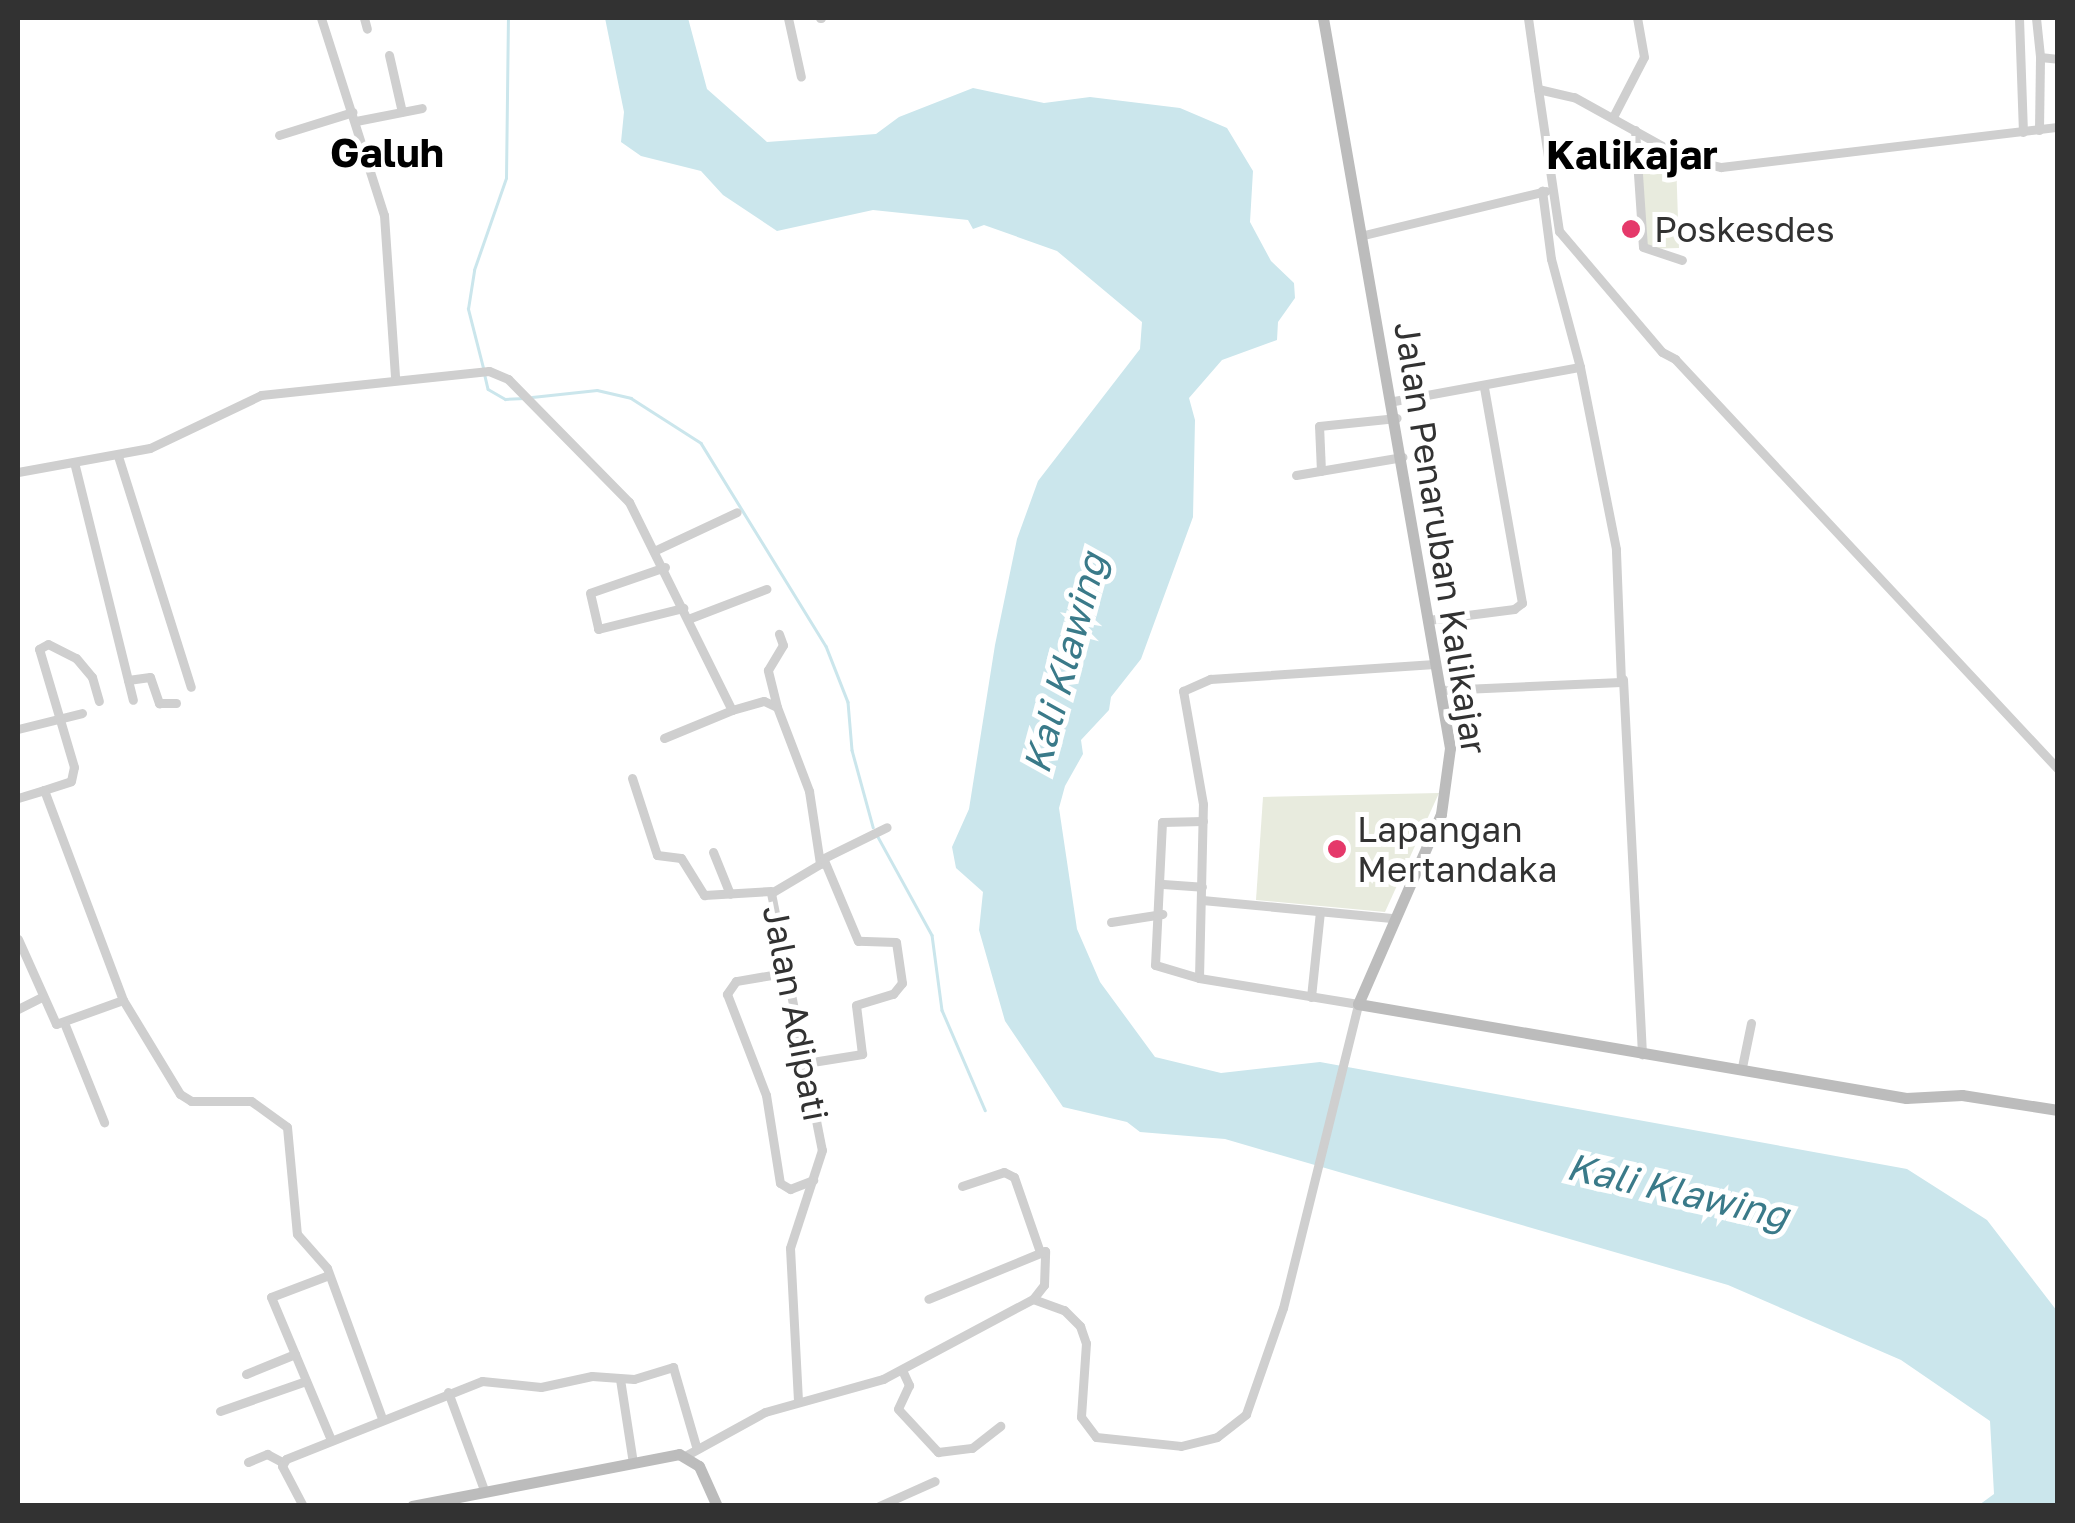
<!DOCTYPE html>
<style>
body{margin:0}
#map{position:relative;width:2075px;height:1523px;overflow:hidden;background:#fff;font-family:"Golos Text",sans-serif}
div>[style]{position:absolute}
.green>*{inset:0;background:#e8ebde}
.water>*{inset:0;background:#cbe6ec}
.stream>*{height:2.5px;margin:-1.25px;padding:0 1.25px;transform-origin:1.25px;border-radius:1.25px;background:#cbe6ec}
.street>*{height:9px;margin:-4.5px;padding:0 4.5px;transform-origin:4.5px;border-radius:4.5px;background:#cfcfcf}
.secondary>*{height:11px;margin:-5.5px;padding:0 5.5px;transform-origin:5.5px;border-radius:5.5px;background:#bcbcbc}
.dots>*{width:28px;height:28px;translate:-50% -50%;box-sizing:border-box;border:5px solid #fff;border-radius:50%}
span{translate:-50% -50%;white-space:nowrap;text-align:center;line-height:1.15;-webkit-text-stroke:10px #fff;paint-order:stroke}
.poi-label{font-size:35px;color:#323232}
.left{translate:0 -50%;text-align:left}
.street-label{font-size:35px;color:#323232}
.water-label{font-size:38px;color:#3a7a89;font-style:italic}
.quarter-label{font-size:40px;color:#000;font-weight:700}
.frame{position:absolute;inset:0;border:20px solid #323232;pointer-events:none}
</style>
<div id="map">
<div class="green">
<i style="clip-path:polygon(1640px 143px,1676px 161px,1679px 248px,1646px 249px)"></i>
<i style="clip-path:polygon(1439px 793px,1385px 912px,1256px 900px,1263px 797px)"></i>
</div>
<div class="water">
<i style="clip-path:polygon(605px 18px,688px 18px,707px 89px,767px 142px,876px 134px,899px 117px,973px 88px,1044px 103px,1090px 97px,1180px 108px,1227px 128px,1253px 171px,1250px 222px,1271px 261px,1294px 283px,1295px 298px,1278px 322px,1277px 340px,1222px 360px,1189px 398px,1195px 420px,1193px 517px,1141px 659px,1111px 697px,1109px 710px,1081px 740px,1083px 754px,1065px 786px,1059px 808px,1077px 929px,1100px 982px,1155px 1057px,1221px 1073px,1320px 1062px,1907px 1169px,1987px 1220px,2057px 1311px,2057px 1505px,1979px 1505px,1994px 1494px,1990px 1421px,1901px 1360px,1728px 1285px,1225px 1139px,1140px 1132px,1127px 1122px,1063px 1107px,1005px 1021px,979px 930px,983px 892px,956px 868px,952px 847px,969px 809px,995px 645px,1017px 539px,1038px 481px,1140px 349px,1142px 322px,1057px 251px,984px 225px,973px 229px,968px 220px,873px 210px,777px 231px,723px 195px,701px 171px,641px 156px,621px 142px,624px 112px)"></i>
</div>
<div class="stream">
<i style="left:483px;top:368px;width:61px;rotate:-104.3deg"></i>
<i style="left:468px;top:309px;width:39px;rotate:-81deg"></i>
<i style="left:474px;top:270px;width:97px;rotate:-70.8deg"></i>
<i style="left:506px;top:178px;width:160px;rotate:-89.3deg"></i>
<i style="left:485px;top:376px;width:13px;rotate:77deg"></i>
<i style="left:488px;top:389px;width:20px;rotate:30deg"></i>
<i style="left:505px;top:399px;width:19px;rotate:-3deg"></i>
<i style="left:532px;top:397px;width:65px;rotate:-6.1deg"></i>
<i style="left:597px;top:390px;width:35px;rotate:13deg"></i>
<i style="left:631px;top:398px;width:83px;rotate:32.7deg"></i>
<i style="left:701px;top:443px;width:238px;rotate:58.4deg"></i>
<i style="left:826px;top:646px;width:60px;rotate:68.6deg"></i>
<i style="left:848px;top:702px;width:48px;rotate:85.2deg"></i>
<i style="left:852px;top:750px;width:80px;rotate:74.7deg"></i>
<i style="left:877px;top:835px;width:114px;rotate:61.2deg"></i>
<i style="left:932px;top:935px;width:76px;rotate:82.4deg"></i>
<i style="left:942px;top:1010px;width:109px;rotate:66.7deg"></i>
</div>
<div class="street">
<i style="left:321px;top:18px;width:207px;rotate:72.3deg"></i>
<i style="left:384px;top:215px;width:162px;rotate:86.1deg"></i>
<i style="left:364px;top:18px;width:11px;rotate:75deg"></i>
<i style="left:788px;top:18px;width:60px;rotate:77.6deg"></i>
<i style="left:820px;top:18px;width:1px"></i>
<i style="left:1528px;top:18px;width:72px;rotate:82deg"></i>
<i style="left:1538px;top:89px;width:37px;rotate:13deg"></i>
<i style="left:1574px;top:97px;width:126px;rotate:29deg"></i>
<i style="left:1684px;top:158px;width:38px;rotate:14deg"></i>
<i style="left:1721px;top:167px;width:339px;rotate:-6.8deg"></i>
<i style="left:2019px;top:18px;width:114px;rotate:88deg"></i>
<i style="left:2036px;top:18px;width:39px;rotate:84deg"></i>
<i style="left:2040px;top:57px;width:18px;rotate:6deg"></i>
<i style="left:389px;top:55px;width:58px;rotate:77.2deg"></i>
<i style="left:1538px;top:89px;width:144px;rotate:81.6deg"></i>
<i style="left:1559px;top:231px;width:159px;rotate:49.6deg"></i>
<i style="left:1662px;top:352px;width:15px;rotate:28deg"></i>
<i style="left:1675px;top:359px;width:561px;rotate:46.95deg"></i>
<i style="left:1614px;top:115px;width:65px;rotate:-62.7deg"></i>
<i style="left:1644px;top:57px;width:40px;rotate:-100deg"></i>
<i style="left:356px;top:121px;width:67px;rotate:-11.1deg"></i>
<i style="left:1635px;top:130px;width:117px;rotate:86.1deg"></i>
<i style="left:1643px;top:247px;width:41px;rotate:18.4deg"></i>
<i style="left:2039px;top:130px;width:73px;rotate:-89.2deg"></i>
<i style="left:279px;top:135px;width:77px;rotate:-17.3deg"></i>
<i style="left:1364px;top:235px;width:187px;rotate:-13.6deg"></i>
<i style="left:1394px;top:401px;width:189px;rotate:-10.4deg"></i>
<i style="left:1580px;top:367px;width:112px;rotate:-105deg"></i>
<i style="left:1551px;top:259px;width:69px;rotate:-97.5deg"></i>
<i style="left:118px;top:456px;width:242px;rotate:72.5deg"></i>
<i style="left:74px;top:462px;width:245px;rotate:76.1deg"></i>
<i style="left:1321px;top:471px;width:45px;rotate:-92.5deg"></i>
<i style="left:1319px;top:426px;width:78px;rotate:-5.9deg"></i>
<i style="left:18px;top:472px;width:134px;rotate:-10.3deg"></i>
<i style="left:150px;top:448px;width:123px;rotate:-25.5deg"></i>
<i style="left:261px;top:395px;width:229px;rotate:-6deg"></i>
<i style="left:489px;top:371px;width:21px;rotate:23deg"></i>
<i style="left:508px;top:379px;width:173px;rotate:45.5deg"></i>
<i style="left:629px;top:502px;width:232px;rotate:63.7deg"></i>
<i style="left:732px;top:710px;width:33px;rotate:-16deg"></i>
<i style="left:764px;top:701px;width:14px;rotate:25deg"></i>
<i style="left:777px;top:707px;width:90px;rotate:69.1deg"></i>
<i style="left:809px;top:791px;width:74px;rotate:81.4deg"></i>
<i style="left:820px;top:864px;width:57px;rotate:149.4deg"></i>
<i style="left:771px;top:893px;width:262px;rotate:78.8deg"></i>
<i style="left:822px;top:1150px;width:103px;rotate:108.1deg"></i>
<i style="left:790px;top:1248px;width:154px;rotate:87deg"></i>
<i style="left:1296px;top:475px;width:108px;rotate:-9.6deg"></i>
<i style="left:656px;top:550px;width:89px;rotate:-25.1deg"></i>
<i style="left:665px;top:567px;width:79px;rotate:160.9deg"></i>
<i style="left:590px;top:593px;width:37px;rotate:77deg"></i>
<i style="left:598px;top:629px;width:88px;rotate:-13.9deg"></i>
<i style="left:688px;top:619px;width:84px;rotate:-21deg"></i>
<i style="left:1428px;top:620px;width:87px;rotate:-7.3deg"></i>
<i style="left:1514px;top:609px;width:10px;rotate:-37deg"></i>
<i style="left:1522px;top:603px;width:219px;rotate:-100deg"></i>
<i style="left:1623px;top:679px;width:376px;rotate:87.1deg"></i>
<i style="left:128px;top:680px;width:22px;rotate:-8deg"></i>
<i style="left:150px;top:677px;width:28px;rotate:71deg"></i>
<i style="left:159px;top:703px;width:17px"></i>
<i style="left:1440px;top:690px;width:181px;rotate:-2.5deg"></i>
<i style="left:1621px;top:682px;width:133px;rotate:-92.2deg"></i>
<i style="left:1616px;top:549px;width:186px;rotate:-101.2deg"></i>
<i style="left:777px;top:707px;width:38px;rotate:-104deg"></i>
<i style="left:768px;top:670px;width:29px;rotate:-59deg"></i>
<i style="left:783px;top:645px;width:12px;rotate:-110deg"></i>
<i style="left:18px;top:729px;width:66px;rotate:-14deg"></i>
<i style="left:664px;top:738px;width:74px;rotate:-22.4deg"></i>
<i style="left:632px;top:778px;width:81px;rotate:72deg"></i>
<i style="left:657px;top:855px;width:24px;rotate:7deg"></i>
<i style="left:681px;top:858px;width:44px;rotate:58.1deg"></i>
<i style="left:704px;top:895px;width:67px;rotate:-3.4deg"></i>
<i style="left:44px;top:790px;width:28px;rotate:-18deg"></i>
<i style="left:71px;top:781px;width:14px;rotate:-78deg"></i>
<i style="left:74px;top:767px;width:123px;rotate:-106.5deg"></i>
<i style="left:39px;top:649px;width:10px;rotate:-29deg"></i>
<i style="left:48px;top:644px;width:31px;rotate:27deg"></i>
<i style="left:76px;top:658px;width:25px;rotate:50deg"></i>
<i style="left:92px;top:677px;width:25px;rotate:74deg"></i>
<i style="left:18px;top:798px;width:27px;rotate:-17deg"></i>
<i style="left:44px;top:790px;width:224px;rotate:69.4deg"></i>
<i style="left:123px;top:1000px;width:110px;rotate:58.8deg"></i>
<i style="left:180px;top:1094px;width:13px;rotate:32deg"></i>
<i style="left:191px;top:1101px;width:60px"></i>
<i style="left:251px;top:1101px;width:44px;rotate:35.8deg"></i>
<i style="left:287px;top:1127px;width:107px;rotate:84.7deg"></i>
<i style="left:297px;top:1234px;width:45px;rotate:48.6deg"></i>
<i style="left:327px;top:1268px;width:160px;rotate:69.9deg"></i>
<i style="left:713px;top:852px;width:45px;rotate:68deg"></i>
<i style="left:822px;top:859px;width:72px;rotate:-26.2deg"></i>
<i style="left:1163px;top:884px;width:39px;rotate:4deg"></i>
<i style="left:1202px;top:900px;width:193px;rotate:5.4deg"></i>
<i style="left:1111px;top:922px;width:52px;rotate:-8.9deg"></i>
<i style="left:18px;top:939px;width:93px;rotate:65.9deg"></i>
<i style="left:56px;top:1024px;width:71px;rotate:-19.7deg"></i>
<i style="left:790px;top:972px;width:55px;rotate:170.5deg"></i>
<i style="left:736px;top:981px;width:16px;rotate:125deg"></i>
<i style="left:727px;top:994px;width:108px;rotate:68.9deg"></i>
<i style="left:766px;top:1095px;width:89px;rotate:81deg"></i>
<i style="left:780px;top:1183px;width:12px;rotate:31deg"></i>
<i style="left:790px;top:1189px;width:25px;rotate:-21deg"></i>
<i style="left:1199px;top:978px;width:46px;rotate:-163.5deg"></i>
<i style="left:1155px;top:965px;width:143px;rotate:-87.2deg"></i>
<i style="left:1162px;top:822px;width:41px;rotate:-1.4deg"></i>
<i style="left:1311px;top:997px;width:86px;rotate:-84deg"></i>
<i style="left:18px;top:1009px;width:25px;rotate:-27deg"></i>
<i style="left:65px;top:1025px;width:105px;rotate:68.1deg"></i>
<i style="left:806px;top:1063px;width:57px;rotate:-9.1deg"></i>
<i style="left:862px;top:1054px;width:49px;rotate:-97deg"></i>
<i style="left:856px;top:1005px;width:39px;rotate:-17deg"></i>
<i style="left:893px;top:994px;width:14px;rotate:-51deg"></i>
<i style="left:902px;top:983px;width:41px;rotate:-98.3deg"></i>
<i style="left:896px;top:942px;width:38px;rotate:-178deg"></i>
<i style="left:858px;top:941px;width:88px;rotate:-112.8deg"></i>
<i style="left:1742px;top:1067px;width:45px;rotate:-78.4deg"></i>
<i style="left:962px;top:1186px;width:44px;rotate:-18.4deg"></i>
<i style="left:1004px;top:1172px;width:11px;rotate:27deg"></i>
<i style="left:1014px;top:1177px;width:79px;rotate:70.9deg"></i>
<i style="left:329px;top:1275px;width:62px;rotate:159.2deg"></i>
<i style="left:271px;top:1297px;width:155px;rotate:67.2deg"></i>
<i style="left:1033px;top:1299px;width:33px;rotate:20deg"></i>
<i style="left:1064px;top:1310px;width:23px;rotate:45deg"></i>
<i style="left:1080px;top:1326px;width:18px;rotate:71deg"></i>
<i style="left:1086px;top:1343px;width:74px;rotate:93.9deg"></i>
<i style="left:1081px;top:1417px;width:25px;rotate:53deg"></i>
<i style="left:1096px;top:1437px;width:85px;rotate:6deg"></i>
<i style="left:1181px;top:1446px;width:37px;rotate:-14deg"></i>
<i style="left:1217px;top:1437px;width:37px;rotate:-38deg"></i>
<i style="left:1246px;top:1414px;width:112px;rotate:-70.8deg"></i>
<i style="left:1283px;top:1308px;width:313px;rotate:-76.1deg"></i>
<i style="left:1358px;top:1004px;width:161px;rotate:-170.7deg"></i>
<i style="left:1199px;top:978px;width:174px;rotate:-88.7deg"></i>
<i style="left:1203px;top:804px;width:115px;rotate:-100deg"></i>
<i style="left:1183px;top:691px;width:30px;rotate:-24deg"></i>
<i style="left:1210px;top:679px;width:225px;rotate:-3.8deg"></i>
<i style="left:902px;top:1370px;width:17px;rotate:65deg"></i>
<i style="left:909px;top:1385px;width:26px;rotate:115deg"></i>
<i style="left:898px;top:1409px;width:59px;rotate:47.1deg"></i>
<i style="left:938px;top:1452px;width:34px;rotate:-7deg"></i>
<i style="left:972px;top:1448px;width:36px;rotate:-38deg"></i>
<i style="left:246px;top:1374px;width:53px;rotate:-22.2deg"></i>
<i style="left:620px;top:1379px;width:85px;rotate:81.2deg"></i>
<i style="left:448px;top:1392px;width:101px;rotate:69.8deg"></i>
<i style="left:220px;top:1411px;width:91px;rotate:-19.2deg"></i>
<i style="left:685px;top:1456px;width:91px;rotate:-28.8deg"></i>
<i style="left:765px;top:1412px;width:123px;rotate:-15.6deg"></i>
<i style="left:883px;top:1379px;width:170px;rotate:-28.1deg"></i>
<i style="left:1033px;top:1299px;width:18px;rotate:-52deg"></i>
<i style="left:1044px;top:1285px;width:34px;rotate:-88deg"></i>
<i style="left:1045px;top:1251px;width:126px;rotate:157.7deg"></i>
<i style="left:248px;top:1462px;width:21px;rotate:-23deg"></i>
<i style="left:267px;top:1454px;width:17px;rotate:28deg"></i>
<i style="left:303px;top:1506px;width:45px;rotate:-117.7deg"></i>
<i style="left:282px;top:1466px;width:8px;rotate:-60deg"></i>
<i style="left:286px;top:1459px;width:211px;rotate:-21.7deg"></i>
<i style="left:482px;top:1381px;width:59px;rotate:5.8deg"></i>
<i style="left:541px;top:1387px;width:52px;rotate:-12.2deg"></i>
<i style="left:592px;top:1376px;width:42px;rotate:4.1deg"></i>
<i style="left:634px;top:1379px;width:41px;rotate:-17.1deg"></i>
<i style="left:673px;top:1367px;width:82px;rotate:73.8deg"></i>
<i style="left:879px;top:1506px;width:61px;rotate:-24.1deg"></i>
</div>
<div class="secondary">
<i style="left:1323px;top:18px;width:741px;rotate:80.13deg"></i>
<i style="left:1450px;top:748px;width:67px;rotate:97.8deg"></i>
<i style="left:1441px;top:814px;width:207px;rotate:113.6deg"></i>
<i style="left:1358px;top:1004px;width:556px;rotate:9.73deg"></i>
<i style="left:1906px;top:1098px;width:56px;rotate:-3.1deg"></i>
<i style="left:1962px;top:1095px;width:97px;rotate:8.9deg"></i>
<i style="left:412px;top:1506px;width:272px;rotate:-11deg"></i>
<i style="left:679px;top:1454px;width:23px;rotate:31deg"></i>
<i style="left:699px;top:1466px;width:44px;rotate:65.8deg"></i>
</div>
<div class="dots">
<i style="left:1631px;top:229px;background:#e5396a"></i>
<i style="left:1337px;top:849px;background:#e5396a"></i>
</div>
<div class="poi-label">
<span class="left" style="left:1654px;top:229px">Poskesdes</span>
<span class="left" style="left:1357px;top:849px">Lapangan<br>Mertandaka</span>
</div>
<div class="street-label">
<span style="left:1441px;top:538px;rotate:81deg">Jalan Penaruban Kalikajar</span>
<span style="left:796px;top:1013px;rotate:79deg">Jalan Adipati</span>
</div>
<div class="water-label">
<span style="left:1064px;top:663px;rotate:-75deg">Kali Klawing</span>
<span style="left:1678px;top:1190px;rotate:13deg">Kali Klawing</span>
</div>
<div class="quarter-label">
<span style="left:387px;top:152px">Galuh</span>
<span style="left:1632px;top:154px">Kalikajar</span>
</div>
<div class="frame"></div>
</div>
